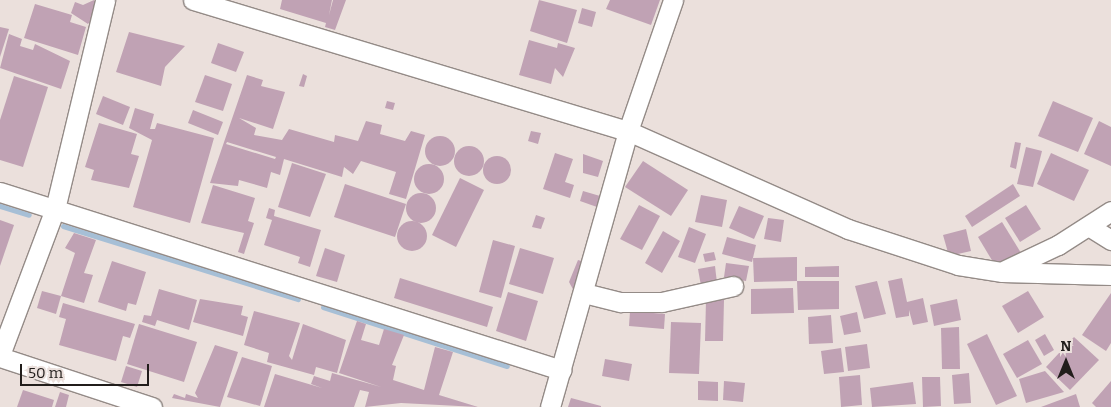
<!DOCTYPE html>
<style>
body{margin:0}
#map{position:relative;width:1111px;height:407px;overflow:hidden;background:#ebe0dc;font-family:Bitter,serif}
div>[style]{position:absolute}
.stream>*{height:5px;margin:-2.5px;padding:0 2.5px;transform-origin:2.5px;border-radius:2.5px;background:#a6bfd6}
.building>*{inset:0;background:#c0a2b4}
.round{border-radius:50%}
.roads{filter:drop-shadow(1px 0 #948b87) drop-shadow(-1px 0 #948b87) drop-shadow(0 1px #948b87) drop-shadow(0 -1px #948b87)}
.minor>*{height:19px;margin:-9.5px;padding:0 9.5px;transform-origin:9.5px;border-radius:9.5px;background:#fff}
span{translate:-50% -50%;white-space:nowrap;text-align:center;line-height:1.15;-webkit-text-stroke:4px #ebe0dc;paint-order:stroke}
.north{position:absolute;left:1041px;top:337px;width:50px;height:50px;-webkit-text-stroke:4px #ebe0dc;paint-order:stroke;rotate:0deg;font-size:14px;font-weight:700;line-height:20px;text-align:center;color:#211d1b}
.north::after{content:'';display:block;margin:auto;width:18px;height:22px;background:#211d1b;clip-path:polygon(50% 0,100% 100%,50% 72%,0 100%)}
.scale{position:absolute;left:20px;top:364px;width:129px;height:22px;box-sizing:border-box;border:2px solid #211d1b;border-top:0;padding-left:6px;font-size:15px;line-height:18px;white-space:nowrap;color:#211d1b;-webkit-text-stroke:4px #ebe0dc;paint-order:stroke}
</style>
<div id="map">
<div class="stream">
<i style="left:0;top:206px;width:30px;rotate:17deg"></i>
<i style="left:63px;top:226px;width:246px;rotate:17.3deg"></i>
<i style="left:323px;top:307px;width:193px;rotate:17.8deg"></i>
</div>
<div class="building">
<i style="clip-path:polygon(94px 0,99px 10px,88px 24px,71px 13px,75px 2px,83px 5px)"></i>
<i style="clip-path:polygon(282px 0,332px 0,329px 15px,333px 0,346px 0,335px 30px,325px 27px,326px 23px,280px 9px)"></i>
<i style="clip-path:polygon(539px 0,577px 10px,567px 43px,530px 31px)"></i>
<i style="clip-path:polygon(610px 0,660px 0,651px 25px,606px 9px)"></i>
<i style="clip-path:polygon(35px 4px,72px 15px,70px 22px,86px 27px,78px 55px,24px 38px)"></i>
<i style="clip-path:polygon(582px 8px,596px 12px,592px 27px,578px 23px)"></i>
<i style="clip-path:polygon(0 27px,9px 29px,0 57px)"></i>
<i style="clip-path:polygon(129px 32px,185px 46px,165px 67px,161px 86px,116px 72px)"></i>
<i style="clip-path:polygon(9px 34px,22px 39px,20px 46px,33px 50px,35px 44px,70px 61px,61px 89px,0 68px)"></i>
<i style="clip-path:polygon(529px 40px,557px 48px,558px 43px,575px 48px,563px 77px,555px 68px,551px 84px,519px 75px)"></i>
<i style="clip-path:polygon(218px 43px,244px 52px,236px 72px,211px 63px)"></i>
<i style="clip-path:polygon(303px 74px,307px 76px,304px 87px,299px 86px)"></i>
<i style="clip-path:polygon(205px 75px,232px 84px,223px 111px,195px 102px)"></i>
<i style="clip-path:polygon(evenodd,247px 75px,263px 80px,261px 86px,285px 92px,273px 129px,239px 118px,256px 128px,254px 135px,282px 140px,289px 129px,334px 142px,335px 135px,358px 141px,366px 121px,382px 125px,380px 134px,405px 141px,411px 131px,425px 135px,406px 199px,389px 194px,396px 172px,361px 161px,353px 174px,344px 167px,342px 177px,284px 159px,280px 175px,271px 172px,267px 188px,239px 180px,238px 186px,210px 183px,247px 75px,227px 142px,276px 157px,275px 159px,226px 144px,227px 142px)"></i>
<i style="clip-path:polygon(14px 76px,48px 87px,23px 167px,0 160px,0 120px)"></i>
<i style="clip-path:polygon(103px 96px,130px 107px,123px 125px,96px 114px)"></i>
<i style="clip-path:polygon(387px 101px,395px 103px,393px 110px,385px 108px)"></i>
<i style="clip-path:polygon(1053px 101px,1093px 118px,1078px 152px,1038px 136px)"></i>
<i style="clip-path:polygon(135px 108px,154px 114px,150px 129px,155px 129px,157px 123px,214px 138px,190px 223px,133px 207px,152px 140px,129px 128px)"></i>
<i style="clip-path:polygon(193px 110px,223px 122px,218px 135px,188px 123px)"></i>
<i style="clip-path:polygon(1099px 121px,1111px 127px,1111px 166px,1084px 154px)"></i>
<i style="clip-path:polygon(99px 123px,137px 134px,131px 154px,139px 156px,129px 188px,91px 180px,94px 170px,85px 167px)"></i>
<i style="clip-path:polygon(531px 131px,541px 133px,538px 144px,528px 141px)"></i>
<i class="round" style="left:425px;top:136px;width:30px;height:30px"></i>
<i style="clip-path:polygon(1015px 142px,1021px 143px,1016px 169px,1010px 167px)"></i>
<i class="round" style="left:454px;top:146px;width:30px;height:30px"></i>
<i style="clip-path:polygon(1026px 147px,1042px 151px,1033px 187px,1017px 184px)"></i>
<i style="clip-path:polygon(555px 153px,573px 159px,565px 182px,574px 185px,570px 198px,543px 189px)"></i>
<i style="clip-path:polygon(1051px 153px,1089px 170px,1074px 201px,1037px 184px)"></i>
<i style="clip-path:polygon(583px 154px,603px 161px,598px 177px,583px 173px)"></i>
<i class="round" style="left:483px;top:156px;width:28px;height:28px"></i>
<i style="clip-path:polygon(643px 161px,688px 190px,671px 216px,625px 187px)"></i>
<i style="clip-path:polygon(292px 163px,326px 174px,310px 217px,278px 207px)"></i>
<i class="round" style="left:414px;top:164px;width:30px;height:30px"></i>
<i style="clip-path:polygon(460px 178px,484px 190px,456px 247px,432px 235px)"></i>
<i style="clip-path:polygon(345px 184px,406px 204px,395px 237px,334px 217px)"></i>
<i style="clip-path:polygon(1013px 184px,1020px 196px,972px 227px,965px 216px)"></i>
<i style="clip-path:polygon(213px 185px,255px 198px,248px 221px,254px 223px,244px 254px,238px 252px,244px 233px,201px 223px)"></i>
<i style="clip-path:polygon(583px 191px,600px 196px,597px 207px,580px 201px)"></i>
<i class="round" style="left:406px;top:193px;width:30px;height:30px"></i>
<i style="clip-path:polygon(701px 195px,727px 200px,722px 227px,695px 222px)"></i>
<i style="clip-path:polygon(639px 205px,660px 216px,642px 250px,620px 239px)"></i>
<i style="clip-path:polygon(1026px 205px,1041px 229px,1020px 242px,1005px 218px)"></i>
<i style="clip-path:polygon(739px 206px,764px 216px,754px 239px,729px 228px)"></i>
<i style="clip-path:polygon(269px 208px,275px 210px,274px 216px,321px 230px,310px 267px,298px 263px,300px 257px,264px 245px,272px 220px,266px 218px)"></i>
<i style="clip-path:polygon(536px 215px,545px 218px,541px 229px,532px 227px)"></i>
<i style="clip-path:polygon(768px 218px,784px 220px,781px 242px,764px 239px)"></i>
<i style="clip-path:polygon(0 220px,14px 225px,0 266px)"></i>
<i class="round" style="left:397px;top:221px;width:30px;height:30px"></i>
<i style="clip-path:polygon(1002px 222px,1021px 253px,996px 267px,978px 237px)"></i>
<i style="clip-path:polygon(689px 227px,706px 234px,695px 263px,678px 257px)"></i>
<i style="clip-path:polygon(966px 229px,971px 251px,949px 256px,943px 235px)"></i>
<i style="clip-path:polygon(663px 231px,680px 241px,662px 273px,645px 263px)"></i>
<i style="clip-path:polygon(74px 233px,96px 240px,84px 273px,93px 275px,84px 303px,61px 296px,75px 253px,65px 248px)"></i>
<i style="clip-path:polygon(727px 237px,756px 245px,752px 262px,722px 254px)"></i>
<i style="clip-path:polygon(493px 240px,515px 246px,501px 298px,479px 292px)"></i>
<i style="clip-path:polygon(325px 248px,345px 255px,337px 282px,316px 276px)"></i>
<i style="clip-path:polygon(520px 248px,554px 258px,543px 294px,509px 284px)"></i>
<i style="clip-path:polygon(714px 252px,716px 260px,705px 262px,703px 254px)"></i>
<i style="clip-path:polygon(797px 257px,797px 281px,754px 282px,753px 258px)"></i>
<i style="clip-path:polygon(578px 260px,588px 263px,575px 293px,569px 282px)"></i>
<i style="clip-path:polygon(112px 261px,146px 272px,136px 305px,128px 303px,126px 311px,98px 302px)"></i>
<i style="clip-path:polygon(726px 263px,749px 266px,746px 281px,724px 277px)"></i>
<i style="clip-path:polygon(715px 266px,717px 283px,701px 286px,698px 269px)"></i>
<i style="clip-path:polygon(839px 266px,839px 277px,805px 277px,805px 267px)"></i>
<i style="clip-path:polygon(400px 278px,493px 307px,487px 327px,394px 298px)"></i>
<i style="clip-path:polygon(902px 278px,907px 302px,923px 298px,928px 322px,913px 325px,909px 310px,909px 316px,896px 318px,888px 281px)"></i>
<i style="clip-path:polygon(797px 281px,839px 281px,839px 309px,798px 310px)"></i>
<i style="clip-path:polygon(877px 281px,886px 314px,864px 319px,855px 286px)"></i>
<i style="clip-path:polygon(793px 288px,794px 313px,751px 314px,751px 289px)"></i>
<i style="clip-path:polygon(159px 289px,197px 300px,189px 330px,157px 320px,155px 326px,142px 322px,144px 315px,151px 316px)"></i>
<i style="clip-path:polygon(42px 291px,61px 296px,56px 314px,37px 308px)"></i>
<i style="clip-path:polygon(1028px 291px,1044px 317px,1018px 333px,1002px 306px)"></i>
<i style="clip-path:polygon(508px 292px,538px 301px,526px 341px,496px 331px)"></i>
<i style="clip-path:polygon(1111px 293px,1111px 343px,1106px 351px,1082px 335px)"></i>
<i style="clip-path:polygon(200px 299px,243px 306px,241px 315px,248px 317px,243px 336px,193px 322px)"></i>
<i style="clip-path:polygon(957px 299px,961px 320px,934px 326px,930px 305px)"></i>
<i style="clip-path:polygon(706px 300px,724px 300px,723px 341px,705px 341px)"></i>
<i style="clip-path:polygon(63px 303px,135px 324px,130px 338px,123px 336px,116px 361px,59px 345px,66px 319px,59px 317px)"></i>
<i style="clip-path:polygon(254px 311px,300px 323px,289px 356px,292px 360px,303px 324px,346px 340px,337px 373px,316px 367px,314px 375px,267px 362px,269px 353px,244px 345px)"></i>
<i style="clip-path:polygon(630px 311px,665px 314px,664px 329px,629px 326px)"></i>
<i style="clip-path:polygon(857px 312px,861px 332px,844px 335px,840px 316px)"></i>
<i style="clip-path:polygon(831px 315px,833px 343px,809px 344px,808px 317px)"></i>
<i style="clip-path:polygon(357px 321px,366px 324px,361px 340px,379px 345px,384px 329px,404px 335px,392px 365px,396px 366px,393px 380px,424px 390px,435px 347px,453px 352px,439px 395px,478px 407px,401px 403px,365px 407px,369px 392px,360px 390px,354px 407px,264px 407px,275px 374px,322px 388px,311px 384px,314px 376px,330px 381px,332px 373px,381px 387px,339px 373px)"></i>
<i style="clip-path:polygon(671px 322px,701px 323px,699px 374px,669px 373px)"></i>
<i style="clip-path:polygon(139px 324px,197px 342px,184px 382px,127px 364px)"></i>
<i style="clip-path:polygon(959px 327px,960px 369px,942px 369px,941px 328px)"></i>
<i style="clip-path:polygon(987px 334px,1017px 396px,996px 405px,967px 344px)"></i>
<i style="clip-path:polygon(1045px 334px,1054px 350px,1044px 356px,1035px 340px)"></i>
<i style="clip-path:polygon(1074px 337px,1099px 360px,1070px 390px,1046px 367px)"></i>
<i style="clip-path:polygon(1028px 340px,1042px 364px,1017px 378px,1003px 354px)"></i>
<i style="clip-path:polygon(867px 344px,870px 368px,848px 371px,845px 347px)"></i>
<i style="clip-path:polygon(215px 345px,238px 352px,220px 407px,172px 398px,174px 394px,185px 398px,186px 394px,198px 398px,195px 393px)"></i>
<i style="clip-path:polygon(841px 348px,844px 372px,824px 374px,821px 351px)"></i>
<i style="clip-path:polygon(242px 357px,272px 366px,260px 406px,227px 397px)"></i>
<i style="clip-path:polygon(605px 359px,632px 364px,629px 381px,602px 376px)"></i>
<i style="clip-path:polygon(126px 366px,142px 371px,137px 387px,121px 382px)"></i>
<i style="clip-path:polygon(1045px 371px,1064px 392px,1026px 403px,1019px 379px)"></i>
<i style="clip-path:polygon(969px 373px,971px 403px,954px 404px,952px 375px)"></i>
<i style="clip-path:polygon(860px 375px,862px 405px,841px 407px,839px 377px)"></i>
<i style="clip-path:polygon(922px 377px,940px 377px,941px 406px,923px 407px)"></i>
<i style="clip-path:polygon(698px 381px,718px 382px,718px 401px,698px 400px)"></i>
<i style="clip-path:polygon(724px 381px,745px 383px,743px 402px,723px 400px)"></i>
<i style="clip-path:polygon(1111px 381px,1111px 407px,1096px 407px,1092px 403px)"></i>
<i style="clip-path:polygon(913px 382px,916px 404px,872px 407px,870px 388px)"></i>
<i style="clip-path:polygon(23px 390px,54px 400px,52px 407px,17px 407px)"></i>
<i style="clip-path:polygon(60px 392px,69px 395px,66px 407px,55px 407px)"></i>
<i style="clip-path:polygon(1076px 394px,1080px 407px,1041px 407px)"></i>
<i style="clip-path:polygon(571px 398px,601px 406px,601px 407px,568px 407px)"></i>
</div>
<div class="roads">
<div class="minor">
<i style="left:193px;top:0;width:454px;rotate:16.8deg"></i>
<i style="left:628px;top:131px;width:241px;rotate:24deg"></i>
<i style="left:848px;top:229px;width:116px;rotate:18.1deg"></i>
<i style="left:958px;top:265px;width:45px;rotate:9deg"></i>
<i style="left:1002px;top:272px;width:109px;rotate:1.6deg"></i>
<i style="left:0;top:192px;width:589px;rotate:17.6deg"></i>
<i style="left:1090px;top:227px;width:25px;rotate:32deg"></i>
<i style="left:1005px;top:270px;width:59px;rotate:-25.3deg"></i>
<i style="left:1058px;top:245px;width:63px;rotate:-32.7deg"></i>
<i style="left:584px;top:293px;width:38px;rotate:14deg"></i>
<i style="left:621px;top:302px;width:41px"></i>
<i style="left:662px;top:302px;width:73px;rotate:-12.7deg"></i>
<i style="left:0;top:355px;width:156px;rotate:-69.4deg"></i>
<i style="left:55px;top:209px;width:215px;rotate:-76.5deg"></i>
<i style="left:0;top:357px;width:160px;rotate:18.2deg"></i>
<i style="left:550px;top:407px;width:287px;rotate:-74.2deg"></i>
<i style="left:628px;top:131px;width:139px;rotate:-71deg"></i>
</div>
</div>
<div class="north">N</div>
<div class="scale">50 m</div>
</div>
